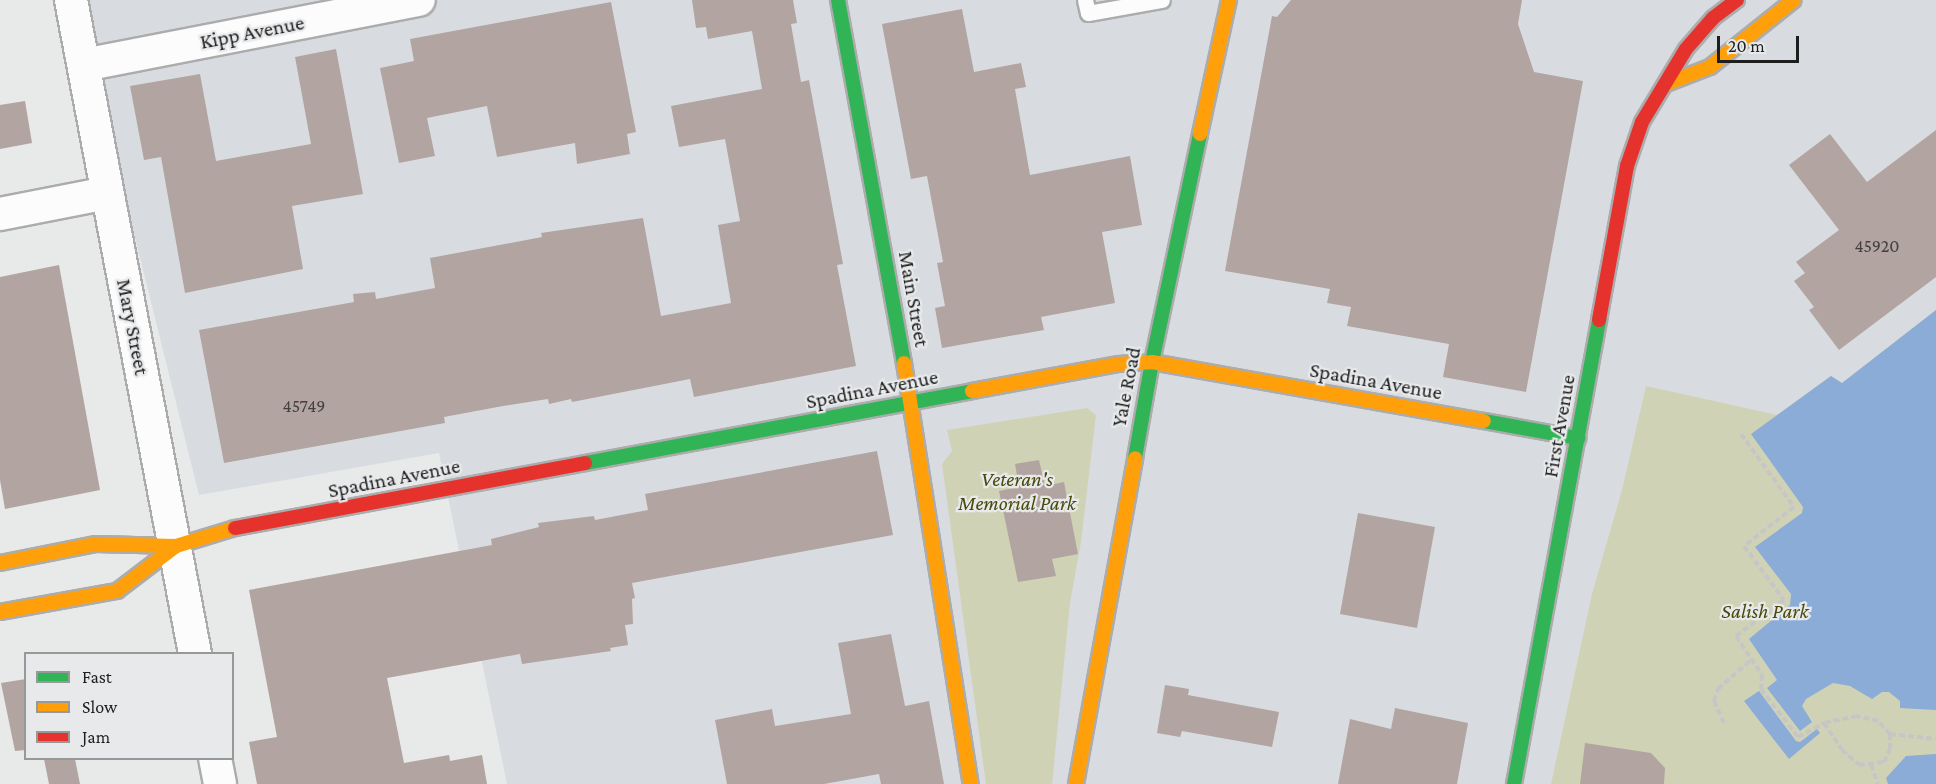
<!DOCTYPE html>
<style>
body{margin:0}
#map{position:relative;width:1936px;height:784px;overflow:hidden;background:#e8e9e9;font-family:"Crimson Pro",serif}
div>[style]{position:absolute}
.built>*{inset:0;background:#d8dce0}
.green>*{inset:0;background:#d0d2b5}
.water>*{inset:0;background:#8aacd7}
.building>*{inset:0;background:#b2a4a1}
.path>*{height:4px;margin-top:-2px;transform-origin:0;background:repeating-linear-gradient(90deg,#c6c6c7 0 6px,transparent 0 9px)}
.roads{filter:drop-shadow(2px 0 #acacad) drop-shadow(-2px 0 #acacad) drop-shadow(0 2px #acacad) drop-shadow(0 -2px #acacad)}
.lane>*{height:15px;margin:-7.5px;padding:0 7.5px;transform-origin:7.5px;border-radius:7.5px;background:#fcfcfc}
.street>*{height:32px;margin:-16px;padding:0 16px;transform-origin:16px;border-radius:16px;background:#fcfcfc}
.fast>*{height:14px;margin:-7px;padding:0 7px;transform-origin:7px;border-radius:7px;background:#30b455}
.slow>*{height:14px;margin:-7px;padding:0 7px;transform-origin:7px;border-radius:7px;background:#ff9f0a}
.jam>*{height:14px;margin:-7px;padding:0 7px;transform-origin:7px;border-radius:7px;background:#e5322d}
span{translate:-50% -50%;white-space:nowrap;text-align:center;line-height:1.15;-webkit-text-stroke:4.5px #e7e9ea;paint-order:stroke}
.number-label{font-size:18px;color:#434040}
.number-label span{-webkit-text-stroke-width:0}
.street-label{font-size:21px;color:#1e1e1f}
.park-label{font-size:21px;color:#484a09;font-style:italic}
.legend{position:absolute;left:24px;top:652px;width:210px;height:108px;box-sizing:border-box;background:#e7e9ea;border:2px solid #979899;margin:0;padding:8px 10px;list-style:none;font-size:18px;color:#1e1e1f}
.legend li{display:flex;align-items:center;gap:12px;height:30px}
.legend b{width:30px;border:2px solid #979899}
.scale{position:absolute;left:1717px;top:36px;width:82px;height:27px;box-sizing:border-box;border:3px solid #1e1e1f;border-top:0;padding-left:8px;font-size:18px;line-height:21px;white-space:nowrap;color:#1e1e1f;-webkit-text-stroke:4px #e7e9ea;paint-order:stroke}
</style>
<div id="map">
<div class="built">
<i style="clip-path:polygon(76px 0,1936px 0,1936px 784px,507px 784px,439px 453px,199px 495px)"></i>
</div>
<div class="green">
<i style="clip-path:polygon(1936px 310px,1936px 784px,1551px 784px,1592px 594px,1622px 490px,1646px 386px,1777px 415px,1831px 376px,1842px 383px)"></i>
<i style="clip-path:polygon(1087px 408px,1096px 415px,1081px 542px,1070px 603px,1052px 784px,986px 784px,942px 464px,952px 451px,947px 430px)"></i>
</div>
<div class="water">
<i style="clip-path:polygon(1936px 310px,1936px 710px,1900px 708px,1900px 701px,1889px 692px,1882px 692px,1872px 699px,1850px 686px,1833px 683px,1806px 699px,1802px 706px,1812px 722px,1800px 731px,1767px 688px,1777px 680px,1749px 639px,1790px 605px,1791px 594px,1755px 547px,1802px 513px,1803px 507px,1751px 434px,1831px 376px,1842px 383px)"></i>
<i style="clip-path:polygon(1759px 691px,1796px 741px,1800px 742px,1817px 729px,1820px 733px,1789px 759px,1744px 701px)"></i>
<i style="clip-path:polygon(1936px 754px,1936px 784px,1888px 784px,1886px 778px,1906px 756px)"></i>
</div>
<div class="building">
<i style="clip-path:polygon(692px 0,793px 0,797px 23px,791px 24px,801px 82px,809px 80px,843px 264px,837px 265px,856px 366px,694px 397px,690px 379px,572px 402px,571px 399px,549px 404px,548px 399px,503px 406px,444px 417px,445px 423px,224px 463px,199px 330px,354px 302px,353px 294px,375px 292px,376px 299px,435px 288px,430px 258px,542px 237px,541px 233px,643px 218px,661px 316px,731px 303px,718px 225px,740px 221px,725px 139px,679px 147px,671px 106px,762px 89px,752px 31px,708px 39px,706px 27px,696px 28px)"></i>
<i style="clip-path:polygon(1291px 0,1522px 0,1518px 24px,1534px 72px,1583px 81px,1526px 392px,1443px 377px,1449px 344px,1347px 326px,1351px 307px,1327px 303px,1330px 289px,1225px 271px,1272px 16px,1277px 17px)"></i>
<i style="clip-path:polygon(611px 2px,636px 132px,627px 134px,630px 154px,577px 164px,575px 143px,497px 157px,487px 106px,427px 118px,435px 156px,399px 163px,380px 68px,414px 61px,410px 39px)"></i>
<i style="clip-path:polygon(962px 9px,974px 72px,1021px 63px,1026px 87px,1015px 89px,1030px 175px,1130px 156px,1142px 225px,1102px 232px,1115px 303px,1041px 317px,1044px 330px,942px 348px,935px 308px,945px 306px,937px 263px,943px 262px,927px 176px,911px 179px,882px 24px)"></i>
<i style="clip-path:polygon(336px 49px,363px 194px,292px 206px,303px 269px,185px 293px,161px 157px,144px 160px,130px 86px,200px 74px,216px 161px,311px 144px,295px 57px)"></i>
<i style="clip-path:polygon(25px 101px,32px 143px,0 149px,0 105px)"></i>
<i style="clip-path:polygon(1936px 130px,1936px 277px,1839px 350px,1809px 310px,1814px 307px,1794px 281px,1805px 273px,1796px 262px,1839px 230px,1789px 165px,1830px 134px,1867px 182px)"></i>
<i style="clip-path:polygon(59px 265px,100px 490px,5px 509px,0 480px,0 277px)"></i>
<i style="clip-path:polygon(877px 451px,893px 535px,632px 583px,635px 598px,632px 599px,633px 624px,625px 625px,628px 645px,610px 648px,611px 651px,522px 664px,520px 654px,387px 678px,404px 763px,449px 755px,450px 761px,482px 755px,487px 784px,257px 784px,249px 742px,277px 737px,249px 590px,492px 545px,491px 539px,539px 527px,538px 523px,594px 516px,595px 520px,648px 510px,645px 494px)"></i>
<i style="clip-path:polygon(1039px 460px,1045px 486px,1064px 482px,1078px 554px,1052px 559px,1056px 576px,1018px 582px,999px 491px,1019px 487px,1015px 464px)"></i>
<i style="clip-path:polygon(1358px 513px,1435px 527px,1417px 628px,1340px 614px)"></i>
<i style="clip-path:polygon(891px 634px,905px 706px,929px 701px,944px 784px,881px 784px,879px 774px,824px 784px,727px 784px,715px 720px,772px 709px,775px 726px,851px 714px,838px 643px)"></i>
<i style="clip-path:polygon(26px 679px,26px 750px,15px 751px,1px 683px)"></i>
<i style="clip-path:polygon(1165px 685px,1189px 689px,1188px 695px,1279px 712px,1272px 747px,1182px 731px,1180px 737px,1157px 733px)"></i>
<i style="clip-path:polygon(1395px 708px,1468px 723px,1457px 784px,1338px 784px,1350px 719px,1391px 729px)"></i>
<i style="clip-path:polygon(1585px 743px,1651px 753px,1665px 768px,1664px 784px,1580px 784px)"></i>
<i style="clip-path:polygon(44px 759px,75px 759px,80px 784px,49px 784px)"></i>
</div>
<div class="path">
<i style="left:1741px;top:434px;width:90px;rotate:54deg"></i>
<i style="left:1794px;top:507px;width:63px;rotate:142deg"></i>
<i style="left:1744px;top:546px;width:67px;rotate:53.5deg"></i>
<i style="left:1784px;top:600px;width:60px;rotate:143.1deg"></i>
<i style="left:1736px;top:636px;width:47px;rotate:56.3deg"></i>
<i style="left:1762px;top:675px;width:14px;rotate:94deg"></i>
<i style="left:1761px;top:689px;width:61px;rotate:52.4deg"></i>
<i style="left:1798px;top:737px;width:30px;rotate:-28deg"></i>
<i style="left:1824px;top:723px;width:32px;rotate:56deg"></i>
<i style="left:1842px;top:750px;width:23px;rotate:41deg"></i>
<i style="left:1859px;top:765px;width:25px;rotate:-7deg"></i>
<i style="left:1884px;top:762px;width:14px;rotate:-65deg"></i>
<i style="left:1890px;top:749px;width:15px;rotate:-90deg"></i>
<i style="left:1890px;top:734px;width:18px;rotate:-133deg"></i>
<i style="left:1878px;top:721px;width:22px;rotate:-167deg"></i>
<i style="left:1857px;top:716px;width:34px;rotate:168deg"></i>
<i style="left:1724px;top:723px;width:24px;rotate:-114deg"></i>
<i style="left:1714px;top:701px;width:13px;rotate:-72deg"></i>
<i style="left:1718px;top:689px;width:45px;rotate:-41.4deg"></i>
<i style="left:1890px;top:734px;width:46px;rotate:6.2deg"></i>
<i style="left:1871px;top:765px;width:20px;rotate:70deg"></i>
</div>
<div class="roads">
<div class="lane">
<i style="left:1085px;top:0;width:13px;rotate:77deg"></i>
<i style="left:1088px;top:13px;width:75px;rotate:-10deg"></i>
</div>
<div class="street">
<i style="left:71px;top:0;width:666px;rotate:79.26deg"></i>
<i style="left:84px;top:65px;width:341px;rotate:-11deg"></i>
<i style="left:0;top:214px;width:109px;rotate:-11.1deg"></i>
<i style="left:215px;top:758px;width:26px;rotate:79deg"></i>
</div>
<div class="fast">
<i style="left:838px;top:0;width:369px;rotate:79.7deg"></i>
<i style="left:1484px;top:421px;width:96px;rotate:10.3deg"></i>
<i style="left:1135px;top:458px;width:97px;rotate:-80deg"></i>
<i style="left:1152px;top:362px;width:233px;rotate:-78.1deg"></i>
<i style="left:585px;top:463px;width:394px;rotate:-10.5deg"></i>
<i style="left:1514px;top:784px;width:472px;rotate:-79.6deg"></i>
</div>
<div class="slow">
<i style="left:1666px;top:84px;width:47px;rotate:-21.1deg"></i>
<i style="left:1710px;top:67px;width:107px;rotate:-38.6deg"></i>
<i style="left:1200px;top:134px;width:137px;rotate:-77.8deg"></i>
<i style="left:904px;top:363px;width:426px;rotate:81deg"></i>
<i style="left:972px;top:391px;width:148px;rotate:-10.5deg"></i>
<i style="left:1118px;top:364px;width:34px;rotate:-3deg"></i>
<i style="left:1152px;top:362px;width:337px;rotate:10.1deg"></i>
<i style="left:0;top:563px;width:98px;rotate:-11.2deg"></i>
<i style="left:96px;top:544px;width:80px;rotate:1.4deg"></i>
<i style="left:176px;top:546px;width:62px;rotate:-17deg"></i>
<i style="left:0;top:612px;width:119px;rotate:-10.2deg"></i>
<i style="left:117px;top:591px;width:74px;rotate:-37.3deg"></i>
<i style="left:1076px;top:784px;width:331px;rotate:-79.7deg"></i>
</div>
<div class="jam">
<i style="left:1599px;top:320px;width:157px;rotate:-79.7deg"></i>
<i style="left:1627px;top:166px;width:46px;rotate:-71.2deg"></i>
<i style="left:1642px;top:122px;width:85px;rotate:-58.9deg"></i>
<i style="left:1686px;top:49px;width:41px;rotate:-48.9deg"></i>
<i style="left:1713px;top:18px;width:30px;rotate:-37deg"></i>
<i style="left:235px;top:528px;width:356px;rotate:-10.5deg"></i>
</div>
</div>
<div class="number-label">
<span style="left:1877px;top:246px">45920</span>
<span style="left:304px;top:406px">45749</span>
</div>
<div class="street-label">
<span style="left:252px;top:32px;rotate:-11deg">Kipp Avenue</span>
<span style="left:914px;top:299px;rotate:80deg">Main Street</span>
<span style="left:133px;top:327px;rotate:79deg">Mary Street</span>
<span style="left:1376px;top:381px;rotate:10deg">Spadina Avenue</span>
<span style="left:1126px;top:387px;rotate:-79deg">Yale Road</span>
<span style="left:872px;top:389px;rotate:-11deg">Spadina Avenue</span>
<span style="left:1559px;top:426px;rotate:-80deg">First Avenue</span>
<span style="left:394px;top:478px;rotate:-11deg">Spadina Avenue</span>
</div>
<div class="park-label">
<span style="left:1017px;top:491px">Veteran's<br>Memorial Park</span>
<span style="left:1765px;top:611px">Salish Park</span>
</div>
<ul class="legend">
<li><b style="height:8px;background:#30b455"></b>Fast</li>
<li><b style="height:8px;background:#ff9f0a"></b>Slow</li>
<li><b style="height:8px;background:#e5322d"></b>Jam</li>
</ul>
<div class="scale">20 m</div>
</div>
